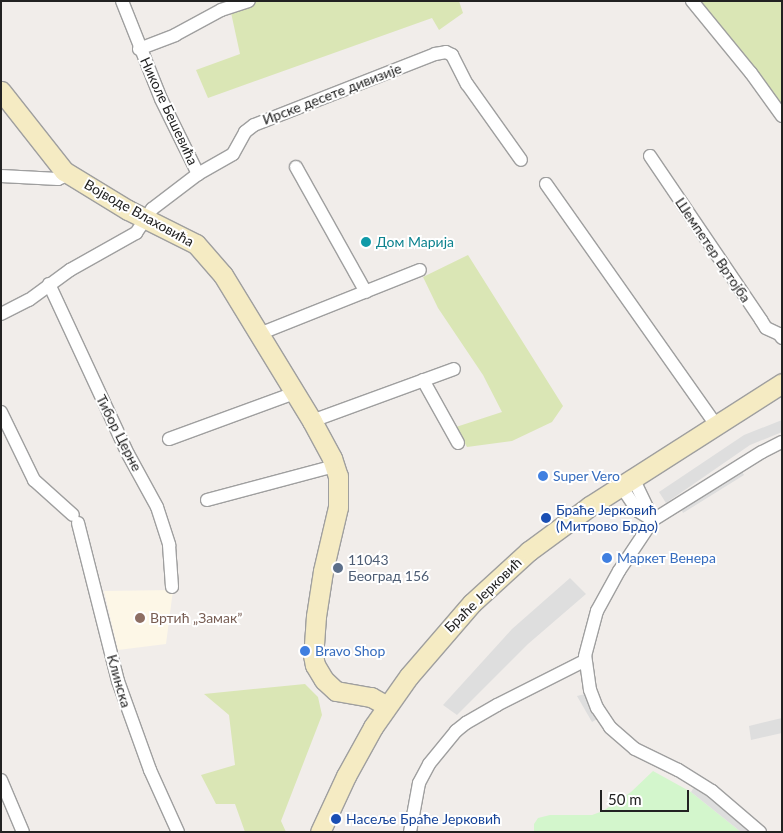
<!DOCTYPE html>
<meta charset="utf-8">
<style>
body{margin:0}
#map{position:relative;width:783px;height:833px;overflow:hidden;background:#f1edea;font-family:Lato,sans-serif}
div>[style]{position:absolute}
.education>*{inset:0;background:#fdf7e7}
.grass>*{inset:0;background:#dae6b5}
.park>*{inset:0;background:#d3f6cc}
.parking>*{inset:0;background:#dedede}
.roads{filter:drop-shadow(1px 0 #9f9f9f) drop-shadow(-1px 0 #9f9f9f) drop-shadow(0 1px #9f9f9f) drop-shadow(0 -1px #9f9f9f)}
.street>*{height:12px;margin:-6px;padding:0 6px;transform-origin:6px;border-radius:6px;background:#fff}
.secondary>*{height:19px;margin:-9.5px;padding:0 9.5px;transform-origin:9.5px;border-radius:9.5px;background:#f5ebc3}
.dots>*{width:14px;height:14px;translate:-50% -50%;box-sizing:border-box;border:2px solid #fff;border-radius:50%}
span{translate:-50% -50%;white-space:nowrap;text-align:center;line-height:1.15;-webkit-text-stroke:4px #fff;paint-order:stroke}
.street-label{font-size:14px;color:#222}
.culture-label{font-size:14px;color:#0d838f}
.left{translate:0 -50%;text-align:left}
.shop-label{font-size:14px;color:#366cbe}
.transit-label{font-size:14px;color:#164399}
.service-label{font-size:14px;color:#4e5e75}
.education-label{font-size:14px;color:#785e54}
.frame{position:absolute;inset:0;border:2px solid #222;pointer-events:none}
.scale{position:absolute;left:600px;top:790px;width:89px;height:22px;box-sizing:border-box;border:2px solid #222;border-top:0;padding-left:6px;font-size:15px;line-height:18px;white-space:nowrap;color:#222;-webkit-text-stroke:4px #fff;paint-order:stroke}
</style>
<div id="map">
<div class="education">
<i style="clip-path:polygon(173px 590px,166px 644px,118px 650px,104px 591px)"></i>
</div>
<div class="grass">
<i style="clip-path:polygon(249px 1px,459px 1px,463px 13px,439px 30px,432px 18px,208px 98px,196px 70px,240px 54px,230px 8px)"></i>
<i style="clip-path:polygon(692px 1px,782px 1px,782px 103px,775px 106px)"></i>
<i style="clip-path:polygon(468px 255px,563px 406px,552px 422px,512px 441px,467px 447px,456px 427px,502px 412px,483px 375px,438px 308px,423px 277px)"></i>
<i style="clip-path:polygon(305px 684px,318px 697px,322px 715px,281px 821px,286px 832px,245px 832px,235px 804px,216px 804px,201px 775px,235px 765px,229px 715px,204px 694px)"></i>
</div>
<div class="park">
<i style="clip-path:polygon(653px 771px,691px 792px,741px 832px,534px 832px,534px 824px,538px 818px,550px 815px,592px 815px,603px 811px,631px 792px)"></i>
</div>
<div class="parking">
<i style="clip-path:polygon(782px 420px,782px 432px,750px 445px,666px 503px,659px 492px,744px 435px)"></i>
<i style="clip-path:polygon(739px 466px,744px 475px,683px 513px,679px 504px)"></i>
<i style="clip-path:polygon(570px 578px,586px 594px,528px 644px,457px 715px,443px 705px,512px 629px)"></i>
<i style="clip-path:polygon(585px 694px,599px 718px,592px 722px,577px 696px)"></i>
<i style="clip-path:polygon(782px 718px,782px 733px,751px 740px,749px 726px)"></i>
<i style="clip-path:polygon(696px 784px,754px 832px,741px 832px,691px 792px)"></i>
</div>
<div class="roads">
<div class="street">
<i style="left:122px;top:1px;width:105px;rotate:68.3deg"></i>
<i style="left:161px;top:99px;width:84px;rotate:63.7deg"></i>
<i style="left:692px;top:1px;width:93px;rotate:50.7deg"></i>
<i style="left:751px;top:73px;width:53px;rotate:54.2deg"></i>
<i style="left:139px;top:49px;width:39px;rotate:-21deg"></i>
<i style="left:175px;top:35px;width:52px;rotate:-28.5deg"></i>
<i style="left:221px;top:10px;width:29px;rotate:-18deg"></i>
<i style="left:650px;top:156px;width:198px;rotate:55.9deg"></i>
<i style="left:761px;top:320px;width:9px;rotate:58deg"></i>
<i style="left:766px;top:328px;width:14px;rotate:25deg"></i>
<i style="left:779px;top:334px;width:5px;rotate:53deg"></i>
<i style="left:296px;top:167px;width:143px;rotate:60.8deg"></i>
<i style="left:1px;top:176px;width:57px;rotate:3deg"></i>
<i style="left:58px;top:179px;width:12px;rotate:-24deg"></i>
<i style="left:546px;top:184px;width:295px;rotate:54.8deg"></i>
<i style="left:49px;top:284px;width:187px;rotate:65.1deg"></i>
<i style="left:128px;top:454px;width:60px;rotate:61.3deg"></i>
<i style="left:157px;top:507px;width:40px;rotate:72deg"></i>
<i style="left:169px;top:545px;width:42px;rotate:85.9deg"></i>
<i style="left:1px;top:314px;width:31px;rotate:-27deg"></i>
<i style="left:29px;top:300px;width:51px;rotate:-36.2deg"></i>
<i style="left:70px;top:270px;width:76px;rotate:-29.3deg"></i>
<i style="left:136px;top:233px;width:29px;rotate:-56deg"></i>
<i style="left:152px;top:209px;width:58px;rotate:-37.3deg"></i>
<i style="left:198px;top:174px;width:40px;rotate:-29.7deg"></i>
<i style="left:233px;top:154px;width:25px;rotate:-61deg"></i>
<i style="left:245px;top:132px;width:11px;rotate:-38deg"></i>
<i style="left:254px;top:125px;width:194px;rotate:-21.4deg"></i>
<i style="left:435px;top:54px;width:11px;rotate:-10deg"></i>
<i style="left:446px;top:52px;width:7px;rotate:27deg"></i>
<i style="left:452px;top:55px;width:33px;rotate:63deg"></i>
<i style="left:467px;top:84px;width:93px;rotate:54.6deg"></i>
<i style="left:259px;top:334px;width:173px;rotate:-21.7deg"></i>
<i style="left:423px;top:380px;width:72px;rotate:60.9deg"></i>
<i style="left:1px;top:412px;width:76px;rotate:64.1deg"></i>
<i style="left:34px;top:480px;width:52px;rotate:41.9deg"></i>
<i style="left:312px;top:421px;width:151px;rotate:-20.1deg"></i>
<i style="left:169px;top:439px;width:134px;rotate:-20.1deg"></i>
<i style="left:633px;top:478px;width:47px;rotate:64.5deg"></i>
<i style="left:621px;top:486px;width:30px;rotate:56deg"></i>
<i style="left:638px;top:511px;width:17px;rotate:31deg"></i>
<i style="left:207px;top:500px;width:132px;rotate:-14.9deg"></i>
<i style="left:78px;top:523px;width:163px;rotate:75.8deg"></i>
<i style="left:118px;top:681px;width:95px;rotate:70.2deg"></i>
<i style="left:150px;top:770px;width:68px;rotate:65.7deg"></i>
<i style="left:1px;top:780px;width:56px;rotate:67.1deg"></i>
<i style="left:410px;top:832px;width:50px;rotate:-79.6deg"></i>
<i style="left:419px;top:783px;width:21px;rotate:-62deg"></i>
<i style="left:429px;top:764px;width:43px;rotate:-50.7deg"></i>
<i style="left:456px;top:731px;width:13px;rotate:-39deg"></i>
<i style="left:466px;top:723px;width:36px;rotate:-30deg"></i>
<i style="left:497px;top:705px;width:97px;rotate:-26.8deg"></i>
<i style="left:760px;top:832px;width:63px;rotate:-139.5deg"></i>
<i style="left:712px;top:791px;width:40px;rotate:-148deg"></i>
<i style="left:678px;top:770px;width:48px;rotate:-154deg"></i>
<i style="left:635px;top:749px;width:33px;rotate:-139deg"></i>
<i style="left:610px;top:727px;width:23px;rotate:-124deg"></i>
<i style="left:597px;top:708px;width:19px;rotate:-111deg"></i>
<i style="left:590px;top:690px;width:34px;rotate:-98deg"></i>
<i style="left:585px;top:656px;width:47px;rotate:-75.1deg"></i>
<i style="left:597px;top:611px;width:46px;rotate:-61.2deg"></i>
<i style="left:619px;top:571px;width:61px;rotate:-56.3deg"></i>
<i style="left:653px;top:520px;width:128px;rotate:-32deg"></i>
<i style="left:762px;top:452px;width:22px;rotate:-27deg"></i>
</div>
<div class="secondary">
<i style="left:1px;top:91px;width:102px;rotate:51.8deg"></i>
<i style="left:64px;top:171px;width:75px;rotate:31.4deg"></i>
<i style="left:128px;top:210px;width:76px;rotate:26.6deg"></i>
<i style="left:196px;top:244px;width:41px;rotate:48.9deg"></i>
<i style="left:223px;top:275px;width:171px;rotate:58.6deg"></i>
<i style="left:312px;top:421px;width:42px;rotate:61.6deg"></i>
<i style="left:332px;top:458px;width:19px;rotate:72deg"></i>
<i style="left:338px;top:476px;width:31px;rotate:90deg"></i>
<i style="left:338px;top:507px;width:66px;rotate:103.2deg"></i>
<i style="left:323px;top:571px;width:46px;rotate:98.8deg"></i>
<i style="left:316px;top:616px;width:39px;rotate:94deg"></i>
<i style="left:313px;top:655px;width:10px;rotate:79deg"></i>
<i style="left:315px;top:665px;width:17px;rotate:59deg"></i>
<i style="left:324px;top:680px;width:16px;rotate:43deg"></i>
<i style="left:336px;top:691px;width:36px;rotate:10deg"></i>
<i style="left:371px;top:697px;width:18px;rotate:29deg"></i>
<i style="left:320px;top:832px;width:62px;rotate:-65.1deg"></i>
<i style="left:346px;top:776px;width:56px;rotate:-61.1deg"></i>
<i style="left:373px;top:727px;width:62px;rotate:-54.8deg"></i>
<i style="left:409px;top:676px;width:96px;rotate:-49.2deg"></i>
<i style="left:472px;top:603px;width:77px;rotate:-42.4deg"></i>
<i style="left:529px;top:551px;width:76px;rotate:-36.4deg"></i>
<i style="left:590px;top:506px;width:228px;rotate:-32.6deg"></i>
</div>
</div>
<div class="dots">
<i style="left:366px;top:242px;background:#0f9aa8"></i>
<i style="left:543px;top:476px;background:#3f7fe0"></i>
<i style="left:546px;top:518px;background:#1a4fb4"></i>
<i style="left:607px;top:558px;background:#3f7fe0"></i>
<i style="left:338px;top:568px;background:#5c6f8a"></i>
<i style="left:140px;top:618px;background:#8d6e63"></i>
<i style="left:305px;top:651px;background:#3f7fe0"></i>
<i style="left:336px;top:819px;background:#1a4fb4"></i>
</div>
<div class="street-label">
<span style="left:332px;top:94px;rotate:-21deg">Ирске десете дивизије</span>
<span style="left:169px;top:111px;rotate:65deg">Николе Бешевића</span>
<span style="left:139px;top:213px;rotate:29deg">Војводе Влаховића</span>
<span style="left:713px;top:250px;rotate:56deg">Шемпетер Вртојба</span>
<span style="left:119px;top:433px;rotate:63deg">Тибор Церне</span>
<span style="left:483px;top:595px;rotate:-44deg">Браће Јерковић</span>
<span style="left:119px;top:681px;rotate:74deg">Клинска</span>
</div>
<div class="culture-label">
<span class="left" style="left:376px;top:242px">Дом Марија</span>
</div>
<div class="shop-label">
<span class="left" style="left:553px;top:476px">Super Vero</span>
<span class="left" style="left:617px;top:558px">Маркет Венера</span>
<span class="left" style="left:315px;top:651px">Bravo Shop</span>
</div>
<div class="transit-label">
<span class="left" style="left:556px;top:518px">Браће Јерковић<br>(Митрово Брдо)</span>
<span class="left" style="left:346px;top:819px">Насеље Браће Јерковић</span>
</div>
<div class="service-label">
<span class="left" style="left:348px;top:568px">11043<br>Београд 156</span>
</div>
<div class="education-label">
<span class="left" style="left:150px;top:618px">Вртић „Замак”</span>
</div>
<div class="frame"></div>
<div class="scale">50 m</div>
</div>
